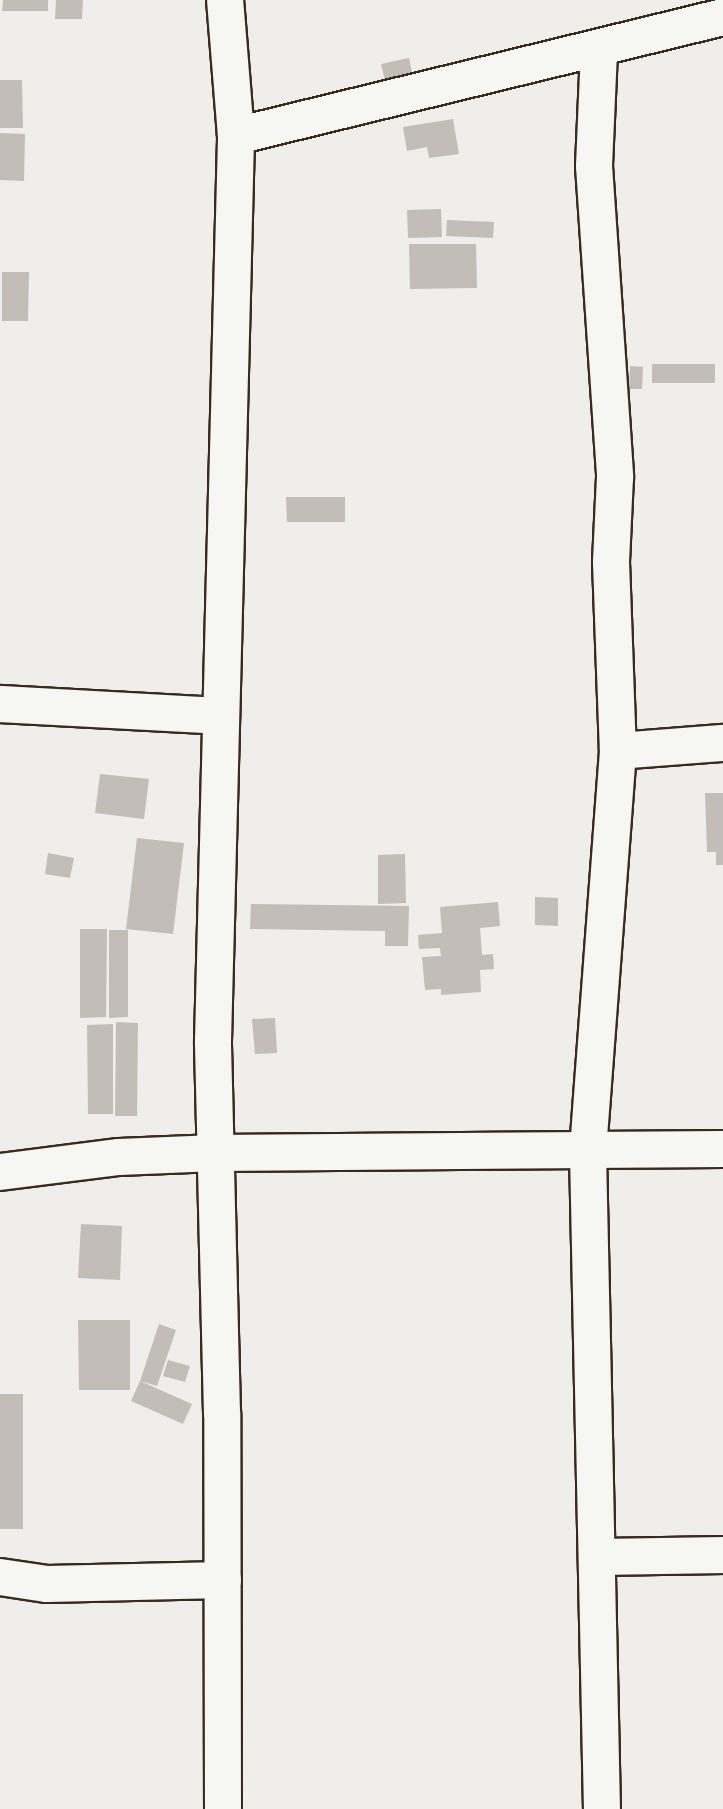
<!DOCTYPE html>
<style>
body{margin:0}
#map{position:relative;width:723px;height:1809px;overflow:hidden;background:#efeeea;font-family:"Architects Daughter",sans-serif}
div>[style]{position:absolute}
.building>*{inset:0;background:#c2bdb7}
.roads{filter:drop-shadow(2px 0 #3b2a1e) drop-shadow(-2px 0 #3b2a1e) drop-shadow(0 2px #3b2a1e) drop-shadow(0 -2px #3b2a1e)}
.minor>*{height:36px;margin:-18px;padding:0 18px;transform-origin:18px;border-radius:18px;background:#f6f6f2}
span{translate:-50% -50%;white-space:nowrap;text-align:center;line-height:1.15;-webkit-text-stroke:6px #f6f6f2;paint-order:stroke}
</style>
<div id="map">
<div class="building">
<i style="clip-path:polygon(3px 0,48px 0,48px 11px,2px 11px)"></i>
<i style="clip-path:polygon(56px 0,83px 0,82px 19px,55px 19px)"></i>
<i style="clip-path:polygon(409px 58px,413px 78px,386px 85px,381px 64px)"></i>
<i style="clip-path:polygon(0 80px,22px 80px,23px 128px,0 128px)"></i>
<i style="clip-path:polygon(453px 119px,459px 154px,429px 158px,427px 147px,407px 151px,403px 127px)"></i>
<i style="clip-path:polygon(0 133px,25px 134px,24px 181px,0 180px)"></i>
<i style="clip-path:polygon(441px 209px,442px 237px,408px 238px,407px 210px)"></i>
<i style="clip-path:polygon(447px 220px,494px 222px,493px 238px,446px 236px)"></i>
<i style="clip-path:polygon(409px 244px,476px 244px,477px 288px,410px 289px)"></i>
<i style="clip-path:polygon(2px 272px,29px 272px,28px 321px,2px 321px)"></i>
<i style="clip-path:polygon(652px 364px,715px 364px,715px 383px,652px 383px)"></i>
<i style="clip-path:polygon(630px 366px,643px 367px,642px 389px,629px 389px)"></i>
<i style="clip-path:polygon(286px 497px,345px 497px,345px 522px,287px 522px)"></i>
<i style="clip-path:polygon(100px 774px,149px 779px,144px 819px,95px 813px)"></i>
<i style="clip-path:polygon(705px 793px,723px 793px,723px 865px,716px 865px,716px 852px,707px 852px)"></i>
<i style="clip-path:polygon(137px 838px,184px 843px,173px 934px,126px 929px)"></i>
<i style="clip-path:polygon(48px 853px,74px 858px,70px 878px,45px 874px)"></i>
<i style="clip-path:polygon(405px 854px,406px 903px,378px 904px,378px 855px)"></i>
<i style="clip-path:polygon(535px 897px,558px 898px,558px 926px,535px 925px)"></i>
<i style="clip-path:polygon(498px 902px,500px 926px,480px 928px,482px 955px,493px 954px,494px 969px,480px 970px,481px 992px,441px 995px,441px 989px,425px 990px,422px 957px,441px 956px,440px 948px,419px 949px,418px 935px,442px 933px,440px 907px)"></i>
<i style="clip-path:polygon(251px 904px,409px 906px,408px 946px,385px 946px,385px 931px,250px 929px)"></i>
<i style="clip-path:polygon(80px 929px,107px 929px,106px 1017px,80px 1018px)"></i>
<i style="clip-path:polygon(109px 930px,128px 930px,128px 1017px,109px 1018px)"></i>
<i style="clip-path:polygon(275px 1018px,277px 1053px,255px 1054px,252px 1019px)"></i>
<i style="clip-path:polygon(116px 1022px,138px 1023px,137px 1116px,115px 1116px)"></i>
<i style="clip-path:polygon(113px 1024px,113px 1114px,88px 1114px,87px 1025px)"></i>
<i style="clip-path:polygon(81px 1224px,122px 1226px,120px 1280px,78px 1278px)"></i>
<i style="clip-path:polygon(78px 1320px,130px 1320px,130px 1390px,79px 1390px)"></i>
<i style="clip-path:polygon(159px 1324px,176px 1330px,157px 1386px,140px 1381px)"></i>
<i style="clip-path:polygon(168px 1360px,190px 1366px,185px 1382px,163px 1376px)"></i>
<i style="clip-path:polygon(140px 1381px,192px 1404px,183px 1424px,131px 1401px)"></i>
<i style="clip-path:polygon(0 1394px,23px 1394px,23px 1529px,0 1529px)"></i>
</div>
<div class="roads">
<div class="minor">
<i style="left:599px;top:51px;width:115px;rotate:92.5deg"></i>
<i style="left:594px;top:166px;width:312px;rotate:86.1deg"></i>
<i style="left:615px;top:477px;width:85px;rotate:92.7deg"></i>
<i style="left:611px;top:562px;width:189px;rotate:87.9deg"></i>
<i style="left:618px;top:751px;width:403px;rotate:94.3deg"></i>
<i style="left:588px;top:1153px;width:656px;rotate:88.78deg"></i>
<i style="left:236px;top:136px;width:501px;rotate:-13.73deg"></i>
<i style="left:0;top:704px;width:220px;rotate:3.1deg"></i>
<i style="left:618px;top:751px;width:105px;rotate:-4.4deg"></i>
<i style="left:0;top:1172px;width:120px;rotate:-7.2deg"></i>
<i style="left:119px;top:1157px;width:97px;rotate:-2.4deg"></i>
<i style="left:216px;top:1153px;width:507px;rotate:-0.45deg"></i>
<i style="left:601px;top:1557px;width:122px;rotate:-0.9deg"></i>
<i style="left:0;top:1577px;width:48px;rotate:8.5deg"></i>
<i style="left:47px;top:1584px;width:176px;rotate:-1.3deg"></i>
<i style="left:223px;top:1809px;width:396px;rotate:-90.1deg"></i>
<i style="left:222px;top:1413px;width:372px;rotate:-91.4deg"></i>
<i style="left:213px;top:1041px;width:905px;rotate:-88.54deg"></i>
<i style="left:236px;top:136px;width:136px;rotate:-94.6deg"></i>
</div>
</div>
</div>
